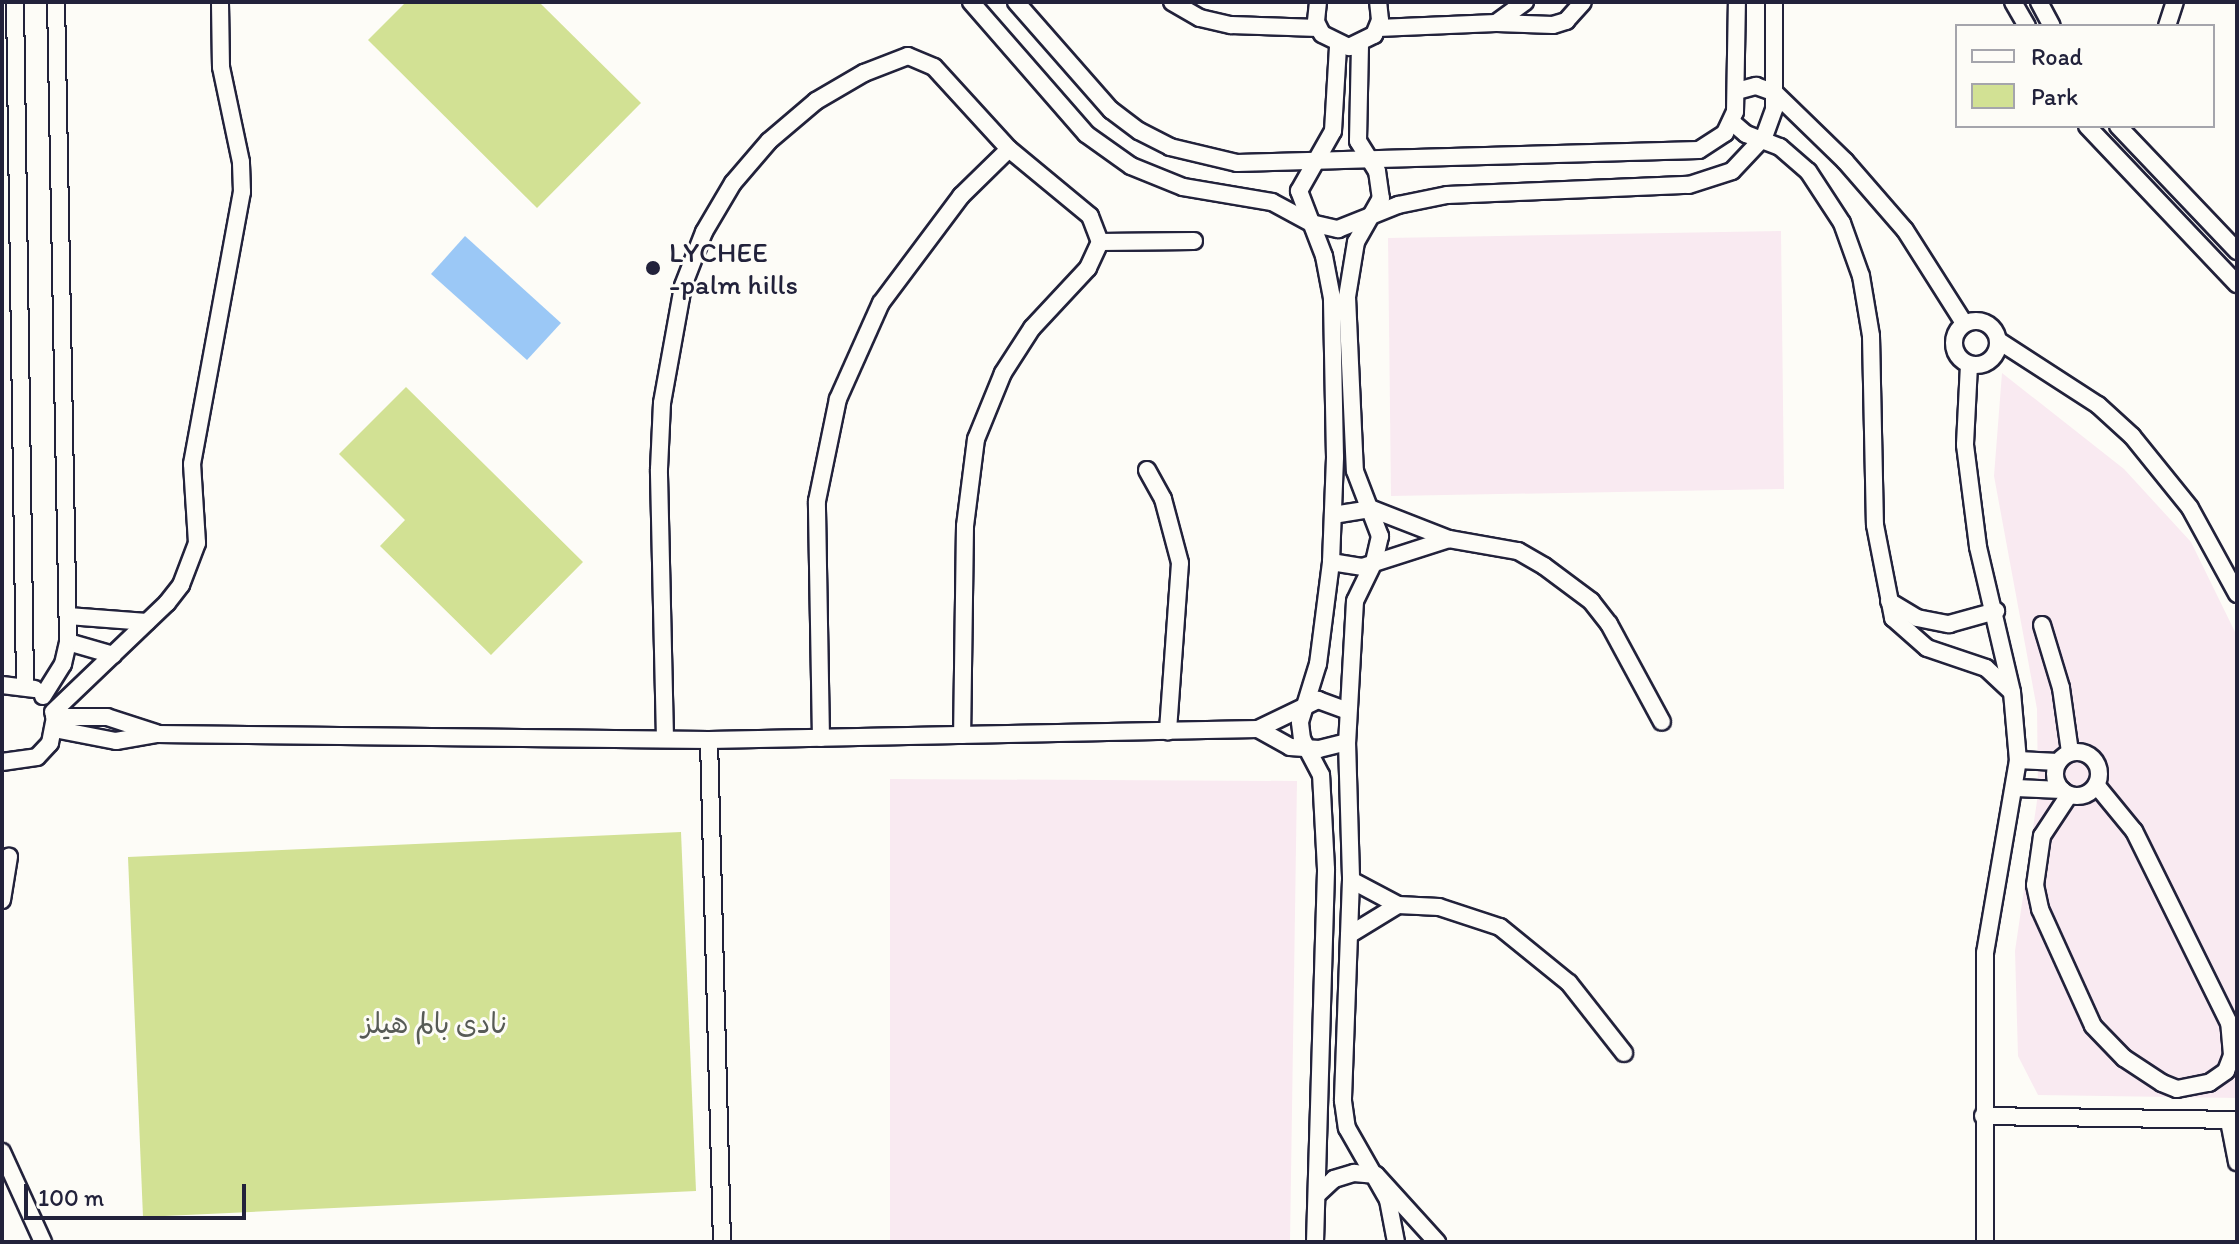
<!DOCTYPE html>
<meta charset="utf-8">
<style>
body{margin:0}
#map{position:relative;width:2239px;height:1244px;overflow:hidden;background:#fdfcf7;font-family:Itim,"Playpen Sans Arabic",sans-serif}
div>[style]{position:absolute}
.built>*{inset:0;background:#f9eaf1}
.green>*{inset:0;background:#d2e194}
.water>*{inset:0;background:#9bc8f6}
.roads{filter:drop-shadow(2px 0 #22223b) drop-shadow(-2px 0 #22223b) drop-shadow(0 2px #22223b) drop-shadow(0 -2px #22223b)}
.street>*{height:16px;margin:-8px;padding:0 8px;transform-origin:8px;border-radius:8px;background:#fdfcf7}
.street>.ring{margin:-8px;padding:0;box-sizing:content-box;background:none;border:16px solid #fdfcf7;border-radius:50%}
.dots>*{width:22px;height:22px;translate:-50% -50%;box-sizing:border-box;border:4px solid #fdfcf7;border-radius:50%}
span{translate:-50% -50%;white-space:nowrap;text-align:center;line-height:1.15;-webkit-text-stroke:6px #fdfcf7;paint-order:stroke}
.poi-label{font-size:28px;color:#22223b}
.left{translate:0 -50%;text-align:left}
.park-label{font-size:28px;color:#575b56}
.frame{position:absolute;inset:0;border:4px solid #22223b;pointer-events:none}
.legend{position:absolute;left:1955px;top:24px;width:260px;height:104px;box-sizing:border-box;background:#fdfcf7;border:2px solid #a5a5ac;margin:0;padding:10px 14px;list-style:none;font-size:24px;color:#22223b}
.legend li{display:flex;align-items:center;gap:16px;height:40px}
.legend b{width:40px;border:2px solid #a5a5ac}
.scale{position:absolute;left:24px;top:1184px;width:222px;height:36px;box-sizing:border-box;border:4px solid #22223b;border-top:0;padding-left:10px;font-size:24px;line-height:28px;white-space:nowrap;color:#22223b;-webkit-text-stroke:6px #fdfcf7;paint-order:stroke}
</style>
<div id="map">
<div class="built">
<i style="clip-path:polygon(1781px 231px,1784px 489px,1391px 496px,1388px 238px)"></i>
<i style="clip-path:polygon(2002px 373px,2124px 469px,2191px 542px,2237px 636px,2237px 1098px,2038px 1095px,2018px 1056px,2015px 951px,2038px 794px,2037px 709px,1994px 476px)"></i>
<i style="clip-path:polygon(890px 779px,1297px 781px,1290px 1242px,890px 1242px)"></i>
</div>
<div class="green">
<i style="clip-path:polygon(406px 2px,539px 2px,641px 103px,537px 208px,368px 40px)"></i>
<i style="clip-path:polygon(406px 387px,583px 562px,491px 655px,380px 546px,405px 520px,339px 454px)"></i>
<i style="clip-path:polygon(681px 832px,696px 1191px,143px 1217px,128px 857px)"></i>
</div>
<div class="water">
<i style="clip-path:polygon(465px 236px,561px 323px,527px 360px,431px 274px)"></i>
</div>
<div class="roads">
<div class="street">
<i style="left:15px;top:2px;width:683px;rotate:89.16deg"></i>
<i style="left:971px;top:2px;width:175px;rotate:48.9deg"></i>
<i style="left:1086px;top:134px;width:55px;rotate:35.4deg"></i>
<i style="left:1131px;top:166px;width:56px;rotate:22deg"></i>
<i style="left:1183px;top:187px;width:90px;rotate:9.6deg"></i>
<i style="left:1272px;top:202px;width:44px;rotate:28.3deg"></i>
<i style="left:1311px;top:223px;width:28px;rotate:13deg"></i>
<i style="left:1338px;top:229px;width:65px;rotate:-21.8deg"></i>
<i style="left:1398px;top:205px;width:50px;rotate:-11.5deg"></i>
<i style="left:1447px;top:195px;width:242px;rotate:-2.4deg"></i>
<i style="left:1689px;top:185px;width:45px;rotate:-18deg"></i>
<i style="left:1732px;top:171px;width:47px;rotate:-46.7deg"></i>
<i style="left:1764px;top:137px;width:30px;rotate:-70deg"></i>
<i style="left:1774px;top:109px;width:107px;rotate:-90deg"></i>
<i style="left:1016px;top:2px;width:144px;rotate:48.7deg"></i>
<i style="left:1111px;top:110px;width:35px;rotate:37deg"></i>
<i style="left:1139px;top:131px;width:35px;rotate:27deg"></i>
<i style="left:1170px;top:147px;width:69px;rotate:13.4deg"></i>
<i style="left:1237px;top:163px;width:462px;rotate:-1.6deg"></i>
<i style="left:1699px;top:150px;width:31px;rotate:-33deg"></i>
<i style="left:1725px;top:133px;width:23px;rotate:-65deg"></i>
<i style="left:1735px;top:112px;width:110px;rotate:-89deg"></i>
<i style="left:1172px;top:2px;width:32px;rotate:30deg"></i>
<i style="left:1200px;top:18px;width:32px;rotate:13deg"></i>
<i style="left:1231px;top:25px;width:87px;rotate:2deg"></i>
<i style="left:1318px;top:2px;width:20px;rotate:96deg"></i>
<i style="left:1316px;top:22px;width:13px;rotate:63deg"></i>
<i style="left:1322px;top:34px;width:30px;rotate:26deg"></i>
<i style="left:1349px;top:47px;width:28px;rotate:-26deg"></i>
<i style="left:1374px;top:35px;width:16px;rotate:-68deg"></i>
<i style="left:1380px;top:20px;width:18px;rotate:-96deg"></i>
<i style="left:2013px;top:2px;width:28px;rotate:60deg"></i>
<i style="left:2039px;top:2px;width:27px;rotate:62deg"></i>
<i style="left:1497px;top:23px;width:56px;rotate:2deg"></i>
<i style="left:1553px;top:25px;width:14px;rotate:-17deg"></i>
<i style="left:1566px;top:21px;width:25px;rotate:-48deg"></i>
<i style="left:2167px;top:26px;width:25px;rotate:-72deg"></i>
<i style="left:1378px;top:28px;width:118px;rotate:-2.4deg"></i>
<i style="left:1496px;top:23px;width:36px;rotate:-36deg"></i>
<i style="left:1360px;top:45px;width:96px;rotate:91.2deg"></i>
<i style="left:1358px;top:141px;width:36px;rotate:58deg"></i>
<i style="left:1377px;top:171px;width:27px;rotate:82deg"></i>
<i style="left:1381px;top:198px;width:51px;rotate:119.6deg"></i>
<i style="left:1356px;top:242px;width:56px;rotate:99.3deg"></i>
<i style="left:1347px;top:297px;width:174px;rotate:87.4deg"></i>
<i style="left:1355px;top:471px;width:70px;rotate:69deg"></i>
<i style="left:1380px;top:536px;width:27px;rotate:103deg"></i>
<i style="left:1374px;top:562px;width:43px;rotate:116deg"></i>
<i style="left:1355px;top:601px;width:141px;rotate:93.2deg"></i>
<i style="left:1347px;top:742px;width:138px;rotate:88.3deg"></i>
<i style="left:1351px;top:880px;width:221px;rotate:92.1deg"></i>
<i style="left:1343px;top:1101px;width:27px;rotate:82deg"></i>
<i style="left:1347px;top:1128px;width:83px;rotate:60.3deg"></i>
<i style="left:1388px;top:1200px;width:43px;rotate:79.2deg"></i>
<i style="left:1737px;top:91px;width:20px;rotate:-15deg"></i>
<i style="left:1756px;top:86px;width:20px;rotate:20deg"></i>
<i style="left:1775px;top:93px;width:98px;rotate:44.2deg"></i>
<i style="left:1845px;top:161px;width:91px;rotate:49deg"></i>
<i style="left:1905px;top:230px;width:110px;rotate:57.6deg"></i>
<i style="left:1732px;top:122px;width:18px;rotate:41deg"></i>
<i style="left:1746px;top:134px;width:36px;rotate:21deg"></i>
<i style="left:1780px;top:147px;width:37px;rotate:41deg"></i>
<i style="left:1808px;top:171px;width:62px;rotate:56.8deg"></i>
<i style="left:1842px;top:223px;width:56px;rotate:70.3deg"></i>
<i style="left:1861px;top:276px;width:61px;rotate:80.5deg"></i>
<i style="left:1871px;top:336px;width:189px;rotate:88.8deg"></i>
<i style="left:1875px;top:525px;width:95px;rotate:79deg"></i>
<i style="left:1893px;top:618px;width:45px;rotate:41.4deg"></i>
<i style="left:1927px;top:648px;width:62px;rotate:18.7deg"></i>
<i style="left:1986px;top:668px;width:34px;rotate:43deg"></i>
<i style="left:2087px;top:126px;width:218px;rotate:46.5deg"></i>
<i style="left:2118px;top:126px;width:173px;rotate:46.4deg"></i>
<i style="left:1100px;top:242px;width:94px;rotate:-0.6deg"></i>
<i class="ring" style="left:1954px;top:321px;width:28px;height:28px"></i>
<i style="left:1999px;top:341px;width:118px;rotate:32.9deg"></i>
<i style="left:2098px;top:405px;width:46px;rotate:42.4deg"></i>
<i style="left:2132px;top:436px;width:92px;rotate:51.1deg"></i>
<i style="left:2190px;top:508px;width:98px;rotate:61.3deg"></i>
<i style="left:1969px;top:365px;width:80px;rotate:92.9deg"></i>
<i style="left:1965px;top:445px;width:103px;rotate:82.7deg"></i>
<i style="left:1978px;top:547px;width:149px;rotate:76.8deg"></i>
<i style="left:2012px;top:692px;width:68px;rotate:85deg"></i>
<i style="left:2018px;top:760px;width:196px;rotate:99.7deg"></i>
<i style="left:1985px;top:953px;width:289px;rotate:90deg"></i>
<i style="left:1147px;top:470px;width:33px;rotate:61deg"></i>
<i style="left:1163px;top:499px;width:66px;rotate:75.1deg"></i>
<i style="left:1180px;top:563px;width:169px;rotate:94.1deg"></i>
<i style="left:1333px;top:515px;width:39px;rotate:-9deg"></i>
<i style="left:1372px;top:509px;width:83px;rotate:21.3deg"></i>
<i style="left:1449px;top:539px;width:70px;rotate:9.9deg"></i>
<i style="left:1518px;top:551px;width:30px;rotate:30deg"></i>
<i style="left:1544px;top:566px;width:59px;rotate:36.7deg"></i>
<i style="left:1591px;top:601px;width:29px;rotate:52deg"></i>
<i style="left:1609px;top:624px;width:111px;rotate:61.6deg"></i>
<i style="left:1331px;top:562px;width:31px;rotate:9deg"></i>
<i style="left:1362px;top:567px;width:91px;rotate:-17.8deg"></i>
<i style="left:1889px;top:601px;width:33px;rotate:31deg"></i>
<i style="left:1917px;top:618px;width:33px;rotate:11deg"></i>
<i style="left:1949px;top:624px;width:49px;rotate:-15.5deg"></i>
<i style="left:68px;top:616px;width:79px;rotate:4.3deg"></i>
<i style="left:2042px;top:625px;width:66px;rotate:73.2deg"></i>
<i style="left:2061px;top:688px;width:65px;rotate:82deg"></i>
<i style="left:68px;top:642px;width:47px;rotate:16.1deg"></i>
<i style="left:2px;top:685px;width:33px;rotate:7deg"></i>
<i style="left:43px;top:696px;width:38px;rotate:-58deg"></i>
<i style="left:63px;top:664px;width:23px;rotate:-77deg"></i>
<i style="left:68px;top:642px;width:640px;rotate:-91.07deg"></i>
<i style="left:53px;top:712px;width:158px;rotate:-43.7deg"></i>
<i style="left:167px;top:603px;width:23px;rotate:-52deg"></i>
<i style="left:181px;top:585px;width:45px;rotate:-69.1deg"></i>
<i style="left:197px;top:543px;width:79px;rotate:-93.6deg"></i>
<i style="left:192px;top:464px;width:277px;rotate:-79.6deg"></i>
<i style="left:242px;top:192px;width:30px;rotate:-92deg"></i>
<i style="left:241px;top:162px;width:97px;rotate:-101.9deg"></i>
<i style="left:221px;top:67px;width:65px;rotate:-90.9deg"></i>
<i style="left:54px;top:717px;width:53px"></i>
<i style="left:107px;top:717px;width:52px;rotate:18.1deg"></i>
<i style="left:54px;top:729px;width:63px;rotate:11deg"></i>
<i style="left:116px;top:741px;width:42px;rotate:-9.7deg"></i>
<i style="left:157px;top:734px;width:552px;rotate:0.62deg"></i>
<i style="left:709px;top:740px;width:549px;rotate:-1.15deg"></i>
<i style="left:1258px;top:729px;width:67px;rotate:-25.8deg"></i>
<i style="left:1318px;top:700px;width:32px;rotate:20deg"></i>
<i style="left:1258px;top:729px;width:37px;rotate:29deg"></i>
<i style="left:1290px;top:747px;width:29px;rotate:4deg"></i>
<i style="left:1319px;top:749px;width:29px;rotate:-14deg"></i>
<i style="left:821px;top:738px;width:237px;rotate:-91deg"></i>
<i style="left:817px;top:501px;width:104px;rotate:-78.4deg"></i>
<i style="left:838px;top:399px;width:105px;rotate:-65.9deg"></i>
<i style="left:881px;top:303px;width:134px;rotate:-53.2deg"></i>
<i style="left:961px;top:196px;width:67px;rotate:-44.4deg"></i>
<i style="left:665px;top:739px;width:270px;rotate:-91.3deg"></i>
<i style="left:659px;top:469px;width:66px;rotate:-87.4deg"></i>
<i style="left:662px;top:403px;width:119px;rotate:-79.8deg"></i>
<i style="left:683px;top:286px;width:58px;rotate:-68.7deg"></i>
<i style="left:704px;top:232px;width:57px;rotate:-59.4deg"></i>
<i style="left:733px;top:183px;width:55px;rotate:-49.4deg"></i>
<i style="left:769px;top:141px;width:62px;rotate:-40.4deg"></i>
<i style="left:816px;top:101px;width:56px;rotate:-30.3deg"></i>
<i style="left:864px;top:73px;width:47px;rotate:-21.1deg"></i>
<i style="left:908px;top:56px;width:28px;rotate:23deg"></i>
<i style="left:934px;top:67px;width:111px;rotate:47.6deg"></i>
<i style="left:1009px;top:149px;width:105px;rotate:39.6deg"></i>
<i style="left:1090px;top:216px;width:28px;rotate:69deg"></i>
<i style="left:1100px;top:242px;width:29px;rotate:115deg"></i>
<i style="left:1088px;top:268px;width:82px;rotate:133deg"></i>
<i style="left:1032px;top:328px;width:54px;rotate:122.8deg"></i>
<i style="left:1003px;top:373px;width:71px;rotate:112.2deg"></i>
<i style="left:976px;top:439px;width:88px;rotate:97.2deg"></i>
<i style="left:965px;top:526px;width:209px;rotate:90.8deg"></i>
<i style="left:709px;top:740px;width:502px;rotate:88.52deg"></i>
<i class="ring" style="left:2055px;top:752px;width:28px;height:28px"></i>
<i style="left:2018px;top:760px;width:40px;rotate:2.9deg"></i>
<i style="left:2px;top:762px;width:35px;rotate:-8deg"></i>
<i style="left:37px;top:757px;width:19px;rotate:-47deg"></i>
<i style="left:50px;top:743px;width:21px;rotate:-79deg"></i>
<i style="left:2016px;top:788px;width:46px;rotate:2.5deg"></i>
<i style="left:2069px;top:795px;width:49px;rotate:123.4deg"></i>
<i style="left:2042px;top:836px;width:49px;rotate:98.1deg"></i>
<i style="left:2035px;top:885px;width:25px;rotate:78deg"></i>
<i style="left:2040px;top:909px;width:128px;rotate:65.6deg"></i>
<i style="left:2093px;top:1026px;width:45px;rotate:45.9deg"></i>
<i style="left:2124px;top:1058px;width:45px;rotate:33.3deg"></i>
<i style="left:2162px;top:1083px;width:16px;rotate:22deg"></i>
<i style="left:2177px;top:1089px;width:33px;rotate:-11deg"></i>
<i style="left:2209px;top:1083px;width:21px;rotate:-35deg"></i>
<i style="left:2226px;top:1071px;width:17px;rotate:-69deg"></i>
<i style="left:2232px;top:1055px;width:32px;rotate:-95deg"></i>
<i style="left:2229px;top:1023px;width:214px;rotate:-116.3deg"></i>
<i style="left:2134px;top:831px;width:58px;rotate:-129.4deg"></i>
<i style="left:1351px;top:880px;width:53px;rotate:28deg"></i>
<i style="left:1398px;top:905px;width:41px;rotate:2.8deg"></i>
<i style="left:1439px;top:907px;width:64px;rotate:18.2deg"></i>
<i style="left:1500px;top:927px;width:89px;rotate:39.1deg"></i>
<i style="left:1569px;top:983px;width:89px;rotate:51.8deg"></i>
<i style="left:2px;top:900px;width:44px;rotate:-80.8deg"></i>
<i style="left:1349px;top:935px;width:57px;rotate:-31.5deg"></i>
<i style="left:1983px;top:1116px;width:254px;rotate:0.9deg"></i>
<i style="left:2229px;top:1121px;width:42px;rotate:79deg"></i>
<i style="left:2px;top:1152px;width:99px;rotate:65.5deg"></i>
<i style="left:1318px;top:1194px;width:22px;rotate:-43deg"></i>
<i style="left:1334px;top:1179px;width:21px;rotate:-17deg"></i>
<i style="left:1354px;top:1173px;width:22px;rotate:5deg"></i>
<i style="left:1376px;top:1175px;width:91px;rotate:47.7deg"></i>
<i style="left:1315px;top:1242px;width:373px;rotate:-88.3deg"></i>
<i style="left:1326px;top:869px;width:94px;rotate:-93deg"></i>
<i style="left:1321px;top:775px;width:41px;rotate:-117.8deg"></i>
<i style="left:1302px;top:739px;width:17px;rotate:-97deg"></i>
<i style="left:1300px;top:722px;width:61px;rotate:-72.8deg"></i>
<i style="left:1318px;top:664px;width:103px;rotate:-82.7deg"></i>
<i style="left:1331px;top:562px;width:105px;rotate:-87.8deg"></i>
<i style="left:1335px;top:457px;width:159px;rotate:-91.1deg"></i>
<i style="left:1332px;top:298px;width:43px;rotate:-100.8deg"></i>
<i style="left:1324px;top:256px;width:70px;rotate:-111deg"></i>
<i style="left:1299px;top:191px;width:69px;rotate:-60.5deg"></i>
<i style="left:1333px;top:131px;width:85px;rotate:-86.6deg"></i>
</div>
</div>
<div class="dots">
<i style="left:653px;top:268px;background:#22223b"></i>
</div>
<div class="poi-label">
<span class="left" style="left:669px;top:268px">LYCHEE<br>-palm hills</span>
</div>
<div class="park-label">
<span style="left:435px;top:1023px">نادى بالم هيلز</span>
</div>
<div class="frame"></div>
<ul class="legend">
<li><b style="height:10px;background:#fdfcf7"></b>Road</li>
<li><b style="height:22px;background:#d2e194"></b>Park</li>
</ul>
<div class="scale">100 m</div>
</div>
